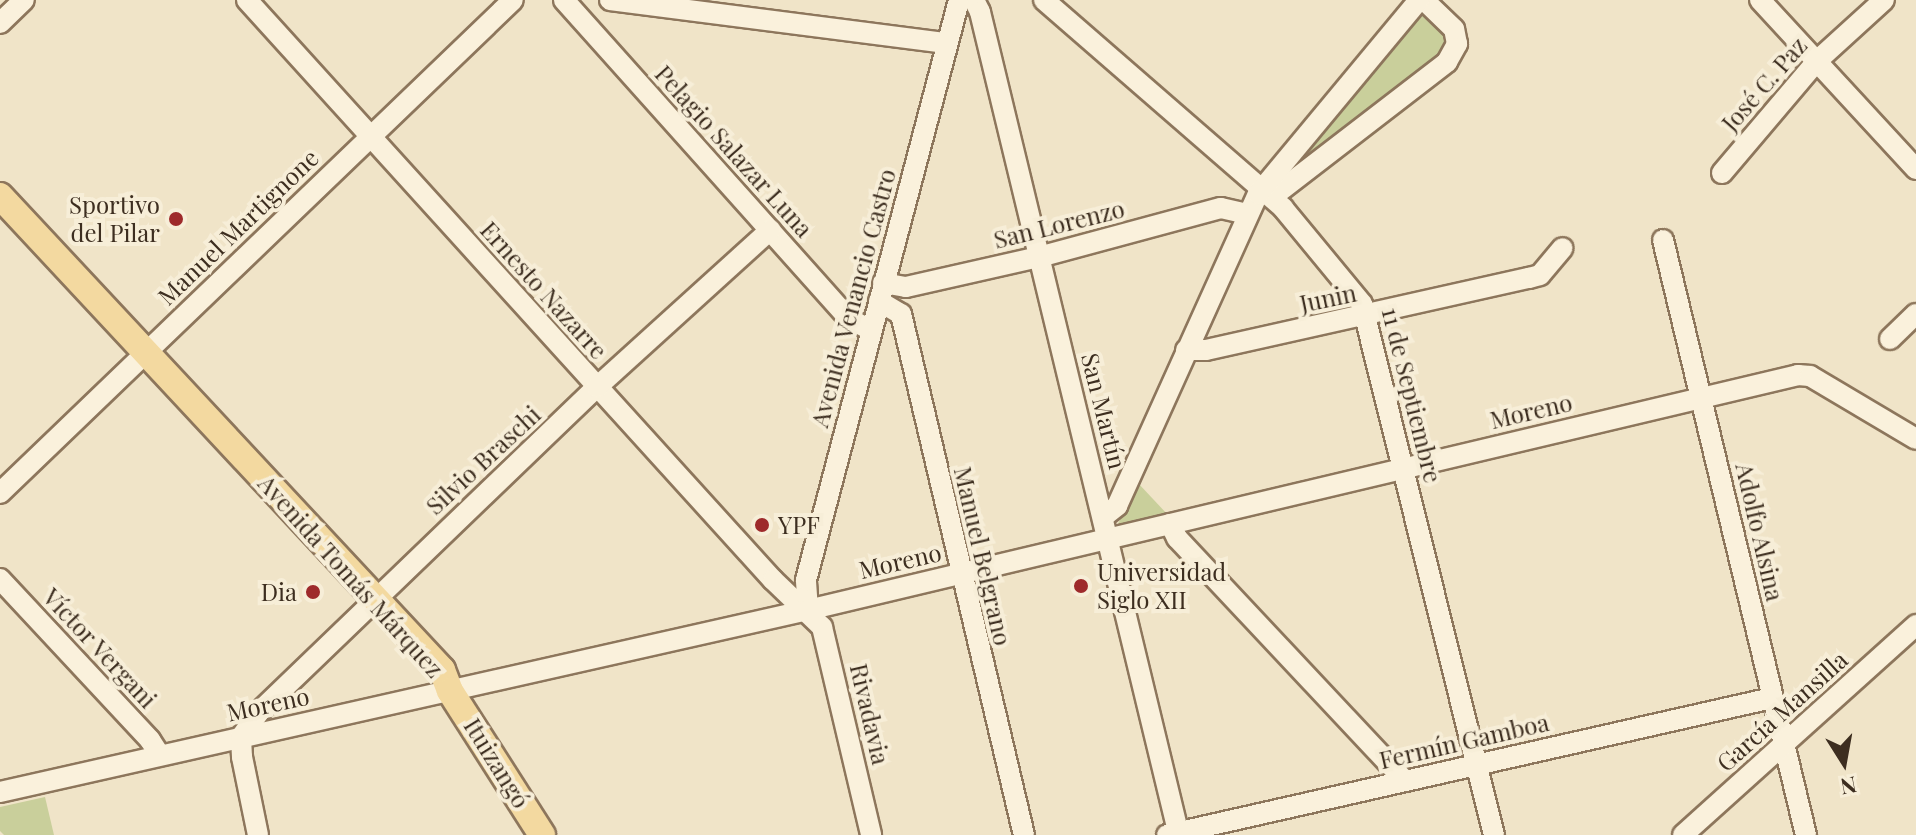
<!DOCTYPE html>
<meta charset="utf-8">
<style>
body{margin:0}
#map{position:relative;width:1916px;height:835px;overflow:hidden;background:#f0e4c8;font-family:"Playfair Display",serif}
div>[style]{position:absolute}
.green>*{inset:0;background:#c9cf9b}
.roads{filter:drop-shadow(2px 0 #8d765c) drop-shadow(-2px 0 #8d765c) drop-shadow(0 2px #8d765c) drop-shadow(0 -2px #8d765c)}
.minor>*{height:20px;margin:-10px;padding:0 10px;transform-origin:10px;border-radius:10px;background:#faf1dc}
.major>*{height:26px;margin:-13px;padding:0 13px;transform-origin:13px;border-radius:13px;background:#f3d9a0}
.dots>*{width:22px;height:22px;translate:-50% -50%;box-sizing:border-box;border:4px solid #f7eed8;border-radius:50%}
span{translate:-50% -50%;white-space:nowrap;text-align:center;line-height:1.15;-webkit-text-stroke:8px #f7eed8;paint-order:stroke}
.street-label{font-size:24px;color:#3d2e20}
.poi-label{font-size:24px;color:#3d2e20}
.right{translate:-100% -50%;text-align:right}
.left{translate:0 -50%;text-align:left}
.north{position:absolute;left:1804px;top:723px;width:80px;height:80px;-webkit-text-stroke:6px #f7eed8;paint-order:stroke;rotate:169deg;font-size:22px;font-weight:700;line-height:32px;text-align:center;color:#3d2e20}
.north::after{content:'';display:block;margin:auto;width:28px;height:36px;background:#3d2e20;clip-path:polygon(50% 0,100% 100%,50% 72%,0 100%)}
</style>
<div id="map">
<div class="green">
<i style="clip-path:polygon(1423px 15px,1444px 31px,1446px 40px,1437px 57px,1285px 176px,1413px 16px)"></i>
<i style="clip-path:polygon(1138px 483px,1168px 515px,1116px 528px)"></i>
<i style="clip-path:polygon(45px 797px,54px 835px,4px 835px,0 831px,0 807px)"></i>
</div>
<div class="roads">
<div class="minor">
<i style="left:247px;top:0;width:783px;rotate:47.8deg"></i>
<i style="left:773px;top:580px;width:68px;rotate:43.8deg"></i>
<i style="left:822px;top:627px;width:214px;rotate:76.7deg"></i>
<i style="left:564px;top:0;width:426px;rotate:48.2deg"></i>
<i style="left:848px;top:318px;width:26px;rotate:28deg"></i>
<i style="left:610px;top:0;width:339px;rotate:7.3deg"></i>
<i style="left:974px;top:0;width:13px;rotate:63deg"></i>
<i style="left:980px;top:12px;width:847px;rotate:76.41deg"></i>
<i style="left:1044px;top:0;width:317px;rotate:41deg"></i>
<i style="left:1283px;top:208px;width:124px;rotate:50.5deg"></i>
<i style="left:1362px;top:304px;width:547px;rotate:76.04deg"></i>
<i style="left:1760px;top:0;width:230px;rotate:47.3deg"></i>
<i style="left:0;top:23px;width:33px;rotate:-44deg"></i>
<i style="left:1722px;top:173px;width:148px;rotate:-49.7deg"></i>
<i style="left:1818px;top:60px;width:89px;rotate:-42.3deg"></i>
<i style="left:1272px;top:197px;width:221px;rotate:-37.6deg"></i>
<i style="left:1447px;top:62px;width:21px;rotate:-61deg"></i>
<i style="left:1457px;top:44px;width:15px;rotate:-101deg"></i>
<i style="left:1454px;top:29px;width:42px;rotate:-136deg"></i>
<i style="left:1663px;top:240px;width:612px;rotate:76.49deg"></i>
<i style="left:883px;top:283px;width:23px;rotate:10deg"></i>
<i style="left:906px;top:287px;width:136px;rotate:-12.7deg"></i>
<i style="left:1039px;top:257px;width:188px;rotate:-15.1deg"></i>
<i style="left:1221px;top:208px;width:27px;rotate:13deg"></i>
<i style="left:879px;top:301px;width:26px;rotate:31deg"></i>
<i style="left:901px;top:314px;width:535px;rotate:76.72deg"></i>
<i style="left:1890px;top:339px;width:36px;rotate:-44deg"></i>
<i style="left:1186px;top:350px;width:20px"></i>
<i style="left:1206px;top:350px;width:331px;rotate:-12.6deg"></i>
<i style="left:1529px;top:278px;width:11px;rotate:-15deg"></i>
<i style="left:1540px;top:275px;width:35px;rotate:-50deg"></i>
<i style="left:0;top:493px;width:711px;rotate:-43.86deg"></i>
<i style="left:1103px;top:517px;width:18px;rotate:-38deg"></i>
<i style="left:1117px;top:506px;width:342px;rotate:-65.7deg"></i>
<i style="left:1258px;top:194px;width:252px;rotate:-50.3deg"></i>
<i style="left:1170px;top:524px;width:16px;rotate:63deg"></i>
<i style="left:1177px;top:538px;width:333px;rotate:46.8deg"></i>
<i style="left:0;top:579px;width:220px;rotate:47deg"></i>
<i style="left:150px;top:740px;width:17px;rotate:57deg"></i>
<i style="left:808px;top:610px;width:30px;rotate:-94deg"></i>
<i style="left:806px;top:580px;width:600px;rotate:-75.22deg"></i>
<i style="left:0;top:792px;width:828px;rotate:-12.69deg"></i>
<i style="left:808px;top:610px;width:1018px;rotate:-13.35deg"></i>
<i style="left:1798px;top:375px;width:12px;rotate:5deg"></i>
<i style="left:1810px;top:376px;width:123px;rotate:30.7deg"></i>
<i style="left:258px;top:835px;width:80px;rotate:-101.6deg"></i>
<i style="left:242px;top:757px;width:20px;rotate:-93deg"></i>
<i style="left:241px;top:737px;width:32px;rotate:-54deg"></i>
<i style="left:260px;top:711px;width:467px;rotate:-43.9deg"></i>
<i style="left:597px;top:387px;width:234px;rotate:-42.2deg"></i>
<i style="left:1167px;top:835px;width:620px;rotate:-12.76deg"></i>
<i style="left:1683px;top:835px;width:314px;rotate:-42deg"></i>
</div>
<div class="major">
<i style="left:0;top:196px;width:648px;rotate:47deg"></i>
<i style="left:442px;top:670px;width:22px;rotate:69deg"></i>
<i style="left:450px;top:691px;width:171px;rotate:57.4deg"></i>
</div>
</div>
<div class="dots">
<i style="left:176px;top:219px;background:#9e2a2b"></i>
<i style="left:762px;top:525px;background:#9e2a2b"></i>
<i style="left:1081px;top:586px;background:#9e2a2b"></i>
<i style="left:313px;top:592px;background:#9e2a2b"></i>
</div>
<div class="street-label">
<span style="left:1764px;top:84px;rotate:-49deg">José C. Paz</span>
<span style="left:734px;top:151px;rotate:48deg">Pelagio Salazar Luna</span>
<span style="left:1059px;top:224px;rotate:-14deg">San Lorenzo</span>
<span style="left:238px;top:227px;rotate:-44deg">Manuel Martignone</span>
<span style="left:544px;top:290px;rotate:48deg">Ernesto Nazarre</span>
<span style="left:853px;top:298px;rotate:-75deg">Avenida Venancio Castro</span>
<span style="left:1328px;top:298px;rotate:-12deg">Junin</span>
<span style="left:1412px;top:395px;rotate:76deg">11 de Septiembre</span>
<span style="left:1104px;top:411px;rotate:76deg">San Martín</span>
<span style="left:1531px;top:411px;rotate:-13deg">Moreno</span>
<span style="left:483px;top:460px;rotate:-43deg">Silvio Braschi</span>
<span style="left:1760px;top:532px;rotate:77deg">Adolfo Alsina</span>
<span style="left:983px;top:556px;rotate:77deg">Manuel Belgrano</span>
<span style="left:900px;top:561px;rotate:-13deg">Moreno</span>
<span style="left:351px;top:576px;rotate:48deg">Avenida Tomás Márquez</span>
<span style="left:100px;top:648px;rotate:47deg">Víctor Vergani</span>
<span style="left:268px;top:704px;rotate:-12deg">Moreno</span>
<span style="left:1782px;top:711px;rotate:-42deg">García Mansilla</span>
<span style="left:870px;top:714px;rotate:77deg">Rivadavia</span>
<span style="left:1464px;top:741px;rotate:-13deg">Fermín Gamboa</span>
<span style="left:497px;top:763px;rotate:58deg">Ituizangó</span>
</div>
<div class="poi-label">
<span class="right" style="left:160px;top:219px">Sportivo<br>del Pilar</span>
<span class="left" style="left:778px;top:525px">YPF</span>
<span class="left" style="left:1097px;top:586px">Universidad<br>Siglo XII</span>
<span class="right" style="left:297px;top:592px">Dia</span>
</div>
<div class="north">N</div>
</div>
